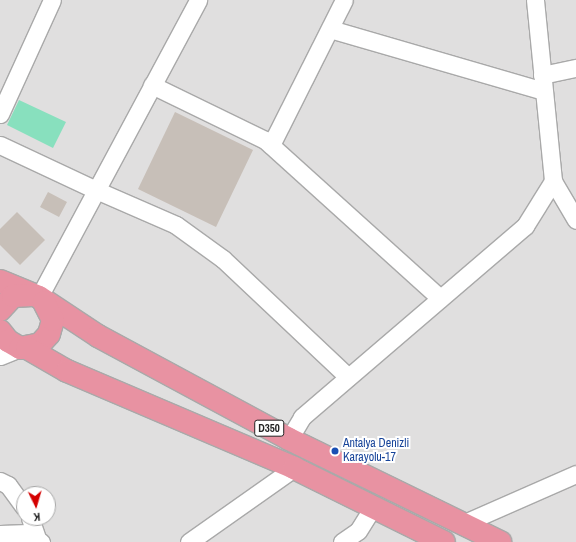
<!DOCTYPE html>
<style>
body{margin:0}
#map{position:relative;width:576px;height:542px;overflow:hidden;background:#f2efe9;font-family:"Archivo Narrow",sans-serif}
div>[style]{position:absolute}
.residential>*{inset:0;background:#e0dfdf}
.pitch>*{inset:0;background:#88e0be}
.building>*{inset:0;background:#c7bfb8}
.roads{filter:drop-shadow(1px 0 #a9a9a9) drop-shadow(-1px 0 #a9a9a9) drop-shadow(0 1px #a9a9a9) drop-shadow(0 -1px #a9a9a9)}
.minor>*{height:17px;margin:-8.5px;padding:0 8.5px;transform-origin:8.5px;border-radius:8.5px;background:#fff}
.highway>*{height:22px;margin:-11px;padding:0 11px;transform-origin:11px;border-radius:11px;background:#e892a2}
.dots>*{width:11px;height:11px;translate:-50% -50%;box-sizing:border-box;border:2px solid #fff;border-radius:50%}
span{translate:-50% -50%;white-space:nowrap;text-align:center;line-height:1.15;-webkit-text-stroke:4px #fff;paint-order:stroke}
.shield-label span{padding:1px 3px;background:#fff;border:1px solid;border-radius:3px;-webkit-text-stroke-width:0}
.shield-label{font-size:11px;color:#222;font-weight:700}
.transit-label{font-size:12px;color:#164399}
.left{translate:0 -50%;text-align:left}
.north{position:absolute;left:16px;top:486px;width:40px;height:40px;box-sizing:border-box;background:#fff;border:1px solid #a7a7a7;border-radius:50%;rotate:175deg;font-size:11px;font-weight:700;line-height:16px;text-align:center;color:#222}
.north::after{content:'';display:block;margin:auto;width:14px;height:18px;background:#d40000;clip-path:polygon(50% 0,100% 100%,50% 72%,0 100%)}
</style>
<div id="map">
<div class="residential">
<i style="clip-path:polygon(evenodd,0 0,576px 0,576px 542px,0 542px,0 0,24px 494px,48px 494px,48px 518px,24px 518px,24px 494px)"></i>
</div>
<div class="pitch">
<i style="clip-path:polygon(19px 100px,66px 122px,53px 148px,7px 125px)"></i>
</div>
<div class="building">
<i style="clip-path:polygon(175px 112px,253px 150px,216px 227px,138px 189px)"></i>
<i style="clip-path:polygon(48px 192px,67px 202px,59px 217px,40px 207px)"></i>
<i style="clip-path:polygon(17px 212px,45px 240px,20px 265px,0 245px,0 229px)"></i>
</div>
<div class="roads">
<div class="minor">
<i style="left:535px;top:0;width:182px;rotate:84.3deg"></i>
<i style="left:553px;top:181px;width:45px;rotate:59.5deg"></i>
<i style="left:330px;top:29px;width:222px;rotate:16.2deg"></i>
<i style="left:542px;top:75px;width:35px;rotate:-12deg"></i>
<i style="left:152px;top:85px;width:126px;rotate:26deg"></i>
<i style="left:265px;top:140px;width:236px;rotate:42.1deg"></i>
<i style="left:0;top:114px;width:125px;rotate:-65.5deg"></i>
<i style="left:0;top:145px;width:106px;rotate:25.1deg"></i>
<i style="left:96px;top:190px;width:87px;rotate:23.6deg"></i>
<i style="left:176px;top:225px;width:58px;rotate:35.9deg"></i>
<i style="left:223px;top:259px;width:172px;rotate:43.3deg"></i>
<i style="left:271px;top:145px;width:162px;rotate:-63.3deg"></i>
<i style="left:39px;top:297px;width:337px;rotate:-61.8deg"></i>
<i style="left:0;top:356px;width:22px;rotate:-22deg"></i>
<i style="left:289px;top:439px;width:26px;rotate:-59deg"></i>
<i style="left:302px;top:417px;width:294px;rotate:-40.6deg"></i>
<i style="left:525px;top:226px;width:53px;rotate:-58.1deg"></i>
<i style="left:0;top:481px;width:9px;rotate:27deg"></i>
<i style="left:8px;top:485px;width:27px;rotate:54deg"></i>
<i style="left:30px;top:518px;width:21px;rotate:71deg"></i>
<i style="left:462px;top:524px;width:124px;rotate:-23.7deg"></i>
<i style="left:0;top:534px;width:28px;rotate:-2deg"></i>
<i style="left:28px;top:533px;width:16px;rotate:35deg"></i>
<i style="left:189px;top:542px;width:128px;rotate:-35.2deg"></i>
<i style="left:342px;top:542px;width:19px;rotate:-35deg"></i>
<i style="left:358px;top:531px;width:28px;rotate:-58deg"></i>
</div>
<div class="highway">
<i style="left:0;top:281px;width:42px;rotate:22.3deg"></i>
<i style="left:39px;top:297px;width:71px;rotate:33.5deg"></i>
<i style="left:98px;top:336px;width:217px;rotate:28.3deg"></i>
<i style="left:289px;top:439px;width:235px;rotate:26deg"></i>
<i style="left:0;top:310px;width:19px;rotate:-47deg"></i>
<i style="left:13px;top:296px;width:20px;rotate:-3deg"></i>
<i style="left:0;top:331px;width:13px;rotate:51deg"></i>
<i style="left:8px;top:341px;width:14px;rotate:30deg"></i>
<i style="left:20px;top:348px;width:20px;rotate:-11deg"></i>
<i style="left:40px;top:344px;width:13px;rotate:-48deg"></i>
<i style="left:49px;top:334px;width:15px;rotate:-74deg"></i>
<i style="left:53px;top:320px;width:20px;rotate:-117deg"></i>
<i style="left:27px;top:348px;width:46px;rotate:29.9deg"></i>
<i style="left:67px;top:371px;width:247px;rotate:23.1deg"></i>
<i style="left:294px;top:468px;width:167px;rotate:26.3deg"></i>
</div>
</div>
<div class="dots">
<i style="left:335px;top:451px;background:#1a4fb4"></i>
</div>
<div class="shield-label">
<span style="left:269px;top:428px">D350</span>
</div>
<div class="transit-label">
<span class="left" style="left:343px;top:451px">Antalya Denizli<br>Karayolu-17</span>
</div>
<div class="north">K</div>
</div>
